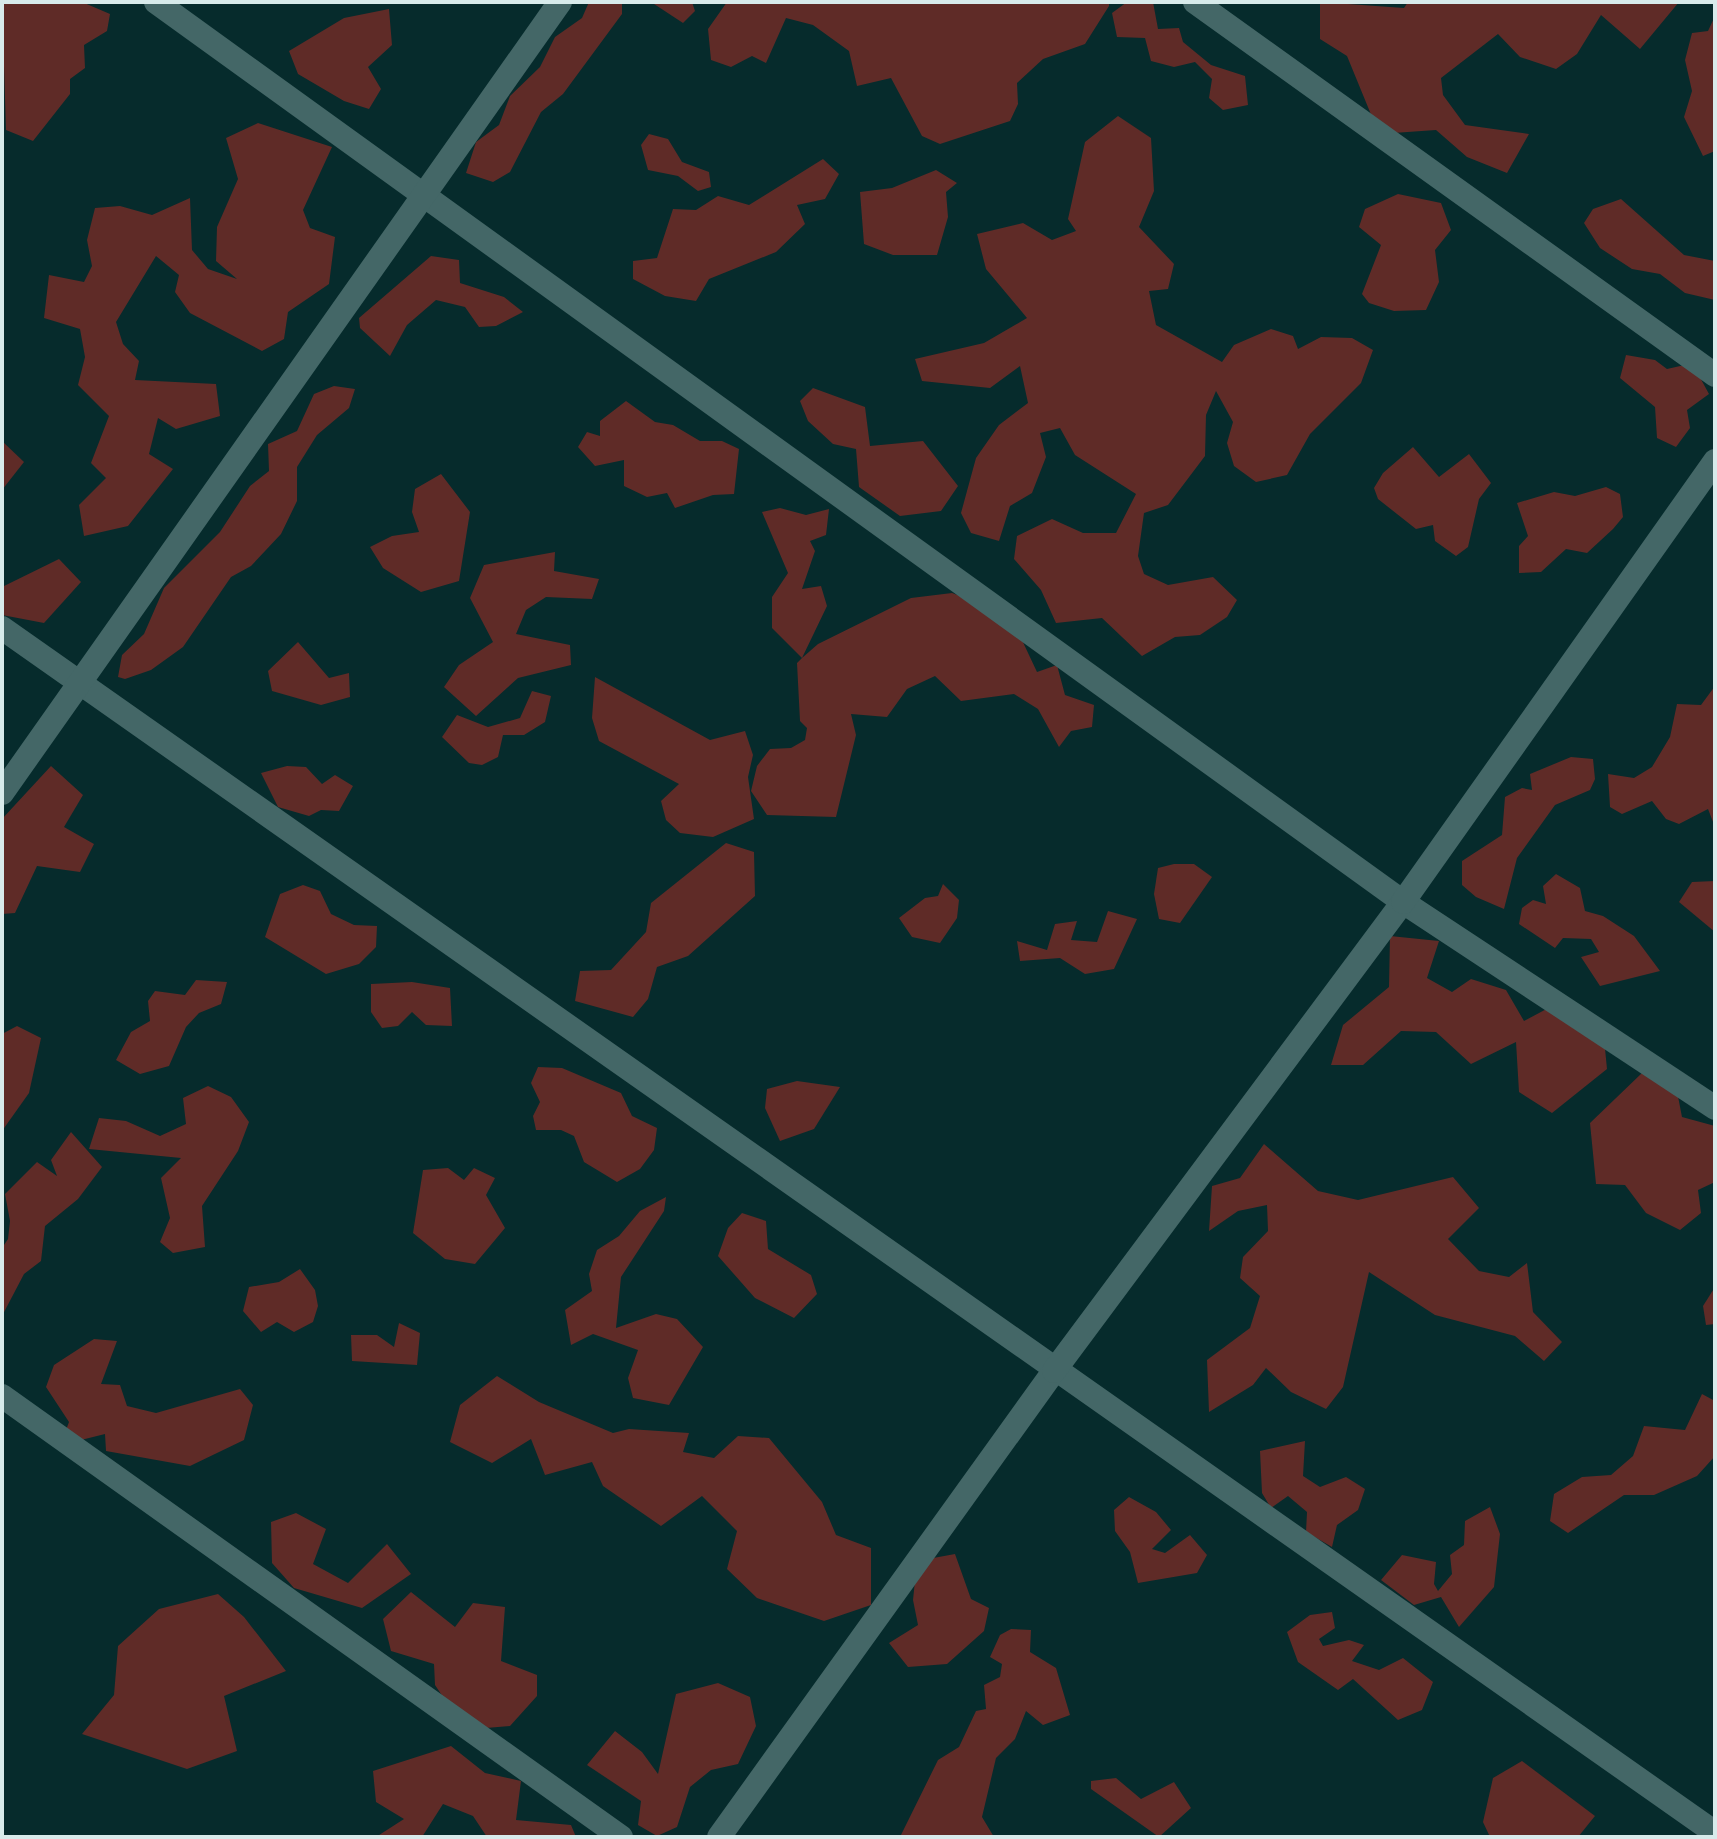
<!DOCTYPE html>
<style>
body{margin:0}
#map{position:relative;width:1717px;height:1839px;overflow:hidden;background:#062b2c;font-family:"Work Sans",sans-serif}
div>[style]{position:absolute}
.green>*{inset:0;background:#5f2b27}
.minor>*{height:24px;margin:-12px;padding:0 12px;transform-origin:12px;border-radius:12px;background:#446767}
span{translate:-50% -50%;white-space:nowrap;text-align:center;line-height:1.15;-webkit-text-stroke:8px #062b2c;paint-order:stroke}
.frame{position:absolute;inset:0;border:4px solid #d8ebeb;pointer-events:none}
</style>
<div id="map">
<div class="green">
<i style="clip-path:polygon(2px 2px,82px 2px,110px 14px,107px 31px,84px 45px,85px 68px,70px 79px,70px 94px,33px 141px,6px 130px)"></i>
<i style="clip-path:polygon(589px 2px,622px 2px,622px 14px,563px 94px,541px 112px,510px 172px,493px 182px,466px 173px,476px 142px,499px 125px,510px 96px,540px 67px,555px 37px,582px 18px)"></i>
<i style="clip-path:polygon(651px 2px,692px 2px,695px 11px,683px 23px)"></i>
<i style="clip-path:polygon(727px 2px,1109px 2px,1109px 6px,1085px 44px,1043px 59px,1017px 83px,1018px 104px,1010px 121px,940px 144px,922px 136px,891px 78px,857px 86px,849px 51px,813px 25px,786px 18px,766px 63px,752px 56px,731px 67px,711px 60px,708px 29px)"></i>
<i style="clip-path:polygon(1127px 2px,1153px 2px,1158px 29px,1179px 28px,1183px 42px,1211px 65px,1245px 76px,1248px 105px,1223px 110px,1209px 98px,1212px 79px,1195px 62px,1174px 67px,1151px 61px,1145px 38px,1117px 37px,1112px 13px)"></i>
<i style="clip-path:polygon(1320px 2px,1404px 8px,1408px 2px,1679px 2px,1640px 49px,1601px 15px,1577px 54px,1556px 69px,1520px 57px,1498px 34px,1441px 78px,1443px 95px,1465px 125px,1529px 134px,1507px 173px,1467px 157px,1436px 130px,1379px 134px,1347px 56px,1320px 39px)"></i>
<i style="clip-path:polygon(389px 9px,392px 45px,368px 67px,381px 89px,369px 109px,344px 101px,298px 74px,289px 51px,344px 18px)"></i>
<i style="clip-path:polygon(1715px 16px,1715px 151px,1703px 156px,1684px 117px,1692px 91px,1685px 60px,1692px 33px,1708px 31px)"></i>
<i style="clip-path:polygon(1118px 116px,1151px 138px,1154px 191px,1139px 227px,1174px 264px,1168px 289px,1149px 291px,1156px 325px,1222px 362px,1234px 345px,1271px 329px,1293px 336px,1298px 349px,1321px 337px,1352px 338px,1373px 350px,1361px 383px,1310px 434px,1287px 475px,1256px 482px,1234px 466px,1227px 443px,1233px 422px,1216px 391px,1206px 415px,1205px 456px,1168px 505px,1144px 513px,1138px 556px,1144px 574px,1168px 585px,1213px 577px,1237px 600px,1227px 617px,1200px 635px,1175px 637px,1142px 656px,1102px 618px,1056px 623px,1041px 590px,1014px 559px,1017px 536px,1052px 519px,1083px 533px,1116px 533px,1136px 494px,1075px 455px,1060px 428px,1040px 433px,1046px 457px,1032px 493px,1010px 506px,999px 541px,971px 533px,961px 513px,976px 458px,999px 425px,1028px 403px,1020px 366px,990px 388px,922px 381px,915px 359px,984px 343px,1027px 318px,986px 269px,977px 234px,1023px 223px,1052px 240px,1076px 231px,1068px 219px,1085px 142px)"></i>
<i style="clip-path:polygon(258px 123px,332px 147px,303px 210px,310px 228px,335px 237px,329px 284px,288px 312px,284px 339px,262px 351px,190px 313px,175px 292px,179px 275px,156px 256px,116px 322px,123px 344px,139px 361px,135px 380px,216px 384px,220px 416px,176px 429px,158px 418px,149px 454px,173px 469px,128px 526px,84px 536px,79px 505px,106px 478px,91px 463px,109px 416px,78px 385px,85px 357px,80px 329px,44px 318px,49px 275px,84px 282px,92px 266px,87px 240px,95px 208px,120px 206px,152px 215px,190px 198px,192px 250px,208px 269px,237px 279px,216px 261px,217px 227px,238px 179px,226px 138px)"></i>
<i style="clip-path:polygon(649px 134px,668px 139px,682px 162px,709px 172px,711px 187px,698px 191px,678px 176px,648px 170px,641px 145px)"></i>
<i style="clip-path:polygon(823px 159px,839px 174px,825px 199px,797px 205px,805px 224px,776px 252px,709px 279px,696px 301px,665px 296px,633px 279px,633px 261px,657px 258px,673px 209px,696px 210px,718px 196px,749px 205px)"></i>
<i style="clip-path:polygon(936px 170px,957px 183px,946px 192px,948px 217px,937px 255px,893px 255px,864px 244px,860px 192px,892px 188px)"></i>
<i style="clip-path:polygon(1398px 194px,1441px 203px,1451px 230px,1435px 250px,1439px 282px,1426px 310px,1394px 311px,1369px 303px,1362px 294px,1381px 245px,1359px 227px,1365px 209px)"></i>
<i style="clip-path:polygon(1621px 199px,1684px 255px,1715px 261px,1715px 300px,1685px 293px,1660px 274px,1632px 269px,1600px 248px,1584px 223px,1593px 209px)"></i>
<i style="clip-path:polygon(431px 256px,459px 260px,460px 283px,504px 297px,523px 312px,496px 326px,479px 327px,465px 307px,436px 300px,407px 325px,390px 356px,360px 328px,359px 318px)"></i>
<i style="clip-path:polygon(1626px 355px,1655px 360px,1667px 369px,1689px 364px,1697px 372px,1709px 394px,1687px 410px,1690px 428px,1676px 447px,1657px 438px,1655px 407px,1620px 378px)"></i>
<i style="clip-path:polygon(334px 386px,355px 389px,349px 408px,317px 435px,297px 467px,297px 501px,281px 534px,251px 566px,231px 577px,183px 647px,151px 670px,125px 679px,118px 677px,122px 655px,144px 634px,164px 588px,220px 532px,250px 486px,269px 471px,268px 444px,297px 431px,314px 394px)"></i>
<i style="clip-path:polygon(813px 388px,865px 407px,870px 446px,923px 441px,958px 486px,941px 511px,900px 516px,859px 487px,856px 449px,833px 444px,808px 421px,800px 401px)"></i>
<i style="clip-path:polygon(626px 401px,655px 422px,673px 425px,700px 441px,722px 441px,739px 449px,734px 494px,713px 495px,675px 508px,667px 493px,647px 497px,624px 486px,624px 460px,595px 466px,578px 447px,587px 432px,600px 436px,600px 421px)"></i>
<i style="clip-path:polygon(2px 441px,24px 462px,2px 490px)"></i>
<i style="clip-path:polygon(1413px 447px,1439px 477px,1469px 454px,1491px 483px,1479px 499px,1468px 547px,1456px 556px,1435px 541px,1433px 525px,1416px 529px,1378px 499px,1374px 488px,1383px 473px)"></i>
<i style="clip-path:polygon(441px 474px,470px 512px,459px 581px,421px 592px,383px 568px,370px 547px,392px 536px,419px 532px,412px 512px,415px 489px)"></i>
<i style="clip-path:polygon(1606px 487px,1620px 494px,1623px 517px,1613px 529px,1587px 553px,1566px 549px,1541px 572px,1519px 573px,1519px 546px,1528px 536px,1517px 503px,1554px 492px,1575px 496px)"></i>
<i style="clip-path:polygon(780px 508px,806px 515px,829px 509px,826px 535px,810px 541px,815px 551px,802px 589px,821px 586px,827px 606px,802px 658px,818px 644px,911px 598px,952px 593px,990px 607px,1021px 638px,1037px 672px,1057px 665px,1065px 695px,1094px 705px,1092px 727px,1071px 731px,1059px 747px,1038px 709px,1014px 694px,961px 701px,935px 676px,907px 689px,887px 717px,851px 714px,856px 735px,836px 817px,767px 815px,751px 791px,757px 766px,770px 749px,791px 748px,805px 740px,807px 728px,800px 721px,797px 663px,802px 658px,772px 628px,772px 597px,788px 573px,762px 512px)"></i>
<i style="clip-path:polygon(555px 552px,554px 571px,599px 579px,592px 599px,546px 597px,526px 610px,516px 634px,570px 645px,571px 665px,518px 678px,476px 716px,444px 687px,459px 665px,493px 642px,470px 598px,484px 565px)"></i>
<i style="clip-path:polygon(59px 559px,81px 582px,44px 623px,2px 615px,2px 587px)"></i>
<i style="clip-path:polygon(298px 642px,329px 678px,349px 673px,350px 697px,321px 705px,272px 691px,268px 671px)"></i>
<i style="clip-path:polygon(595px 677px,710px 740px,745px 731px,753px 755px,748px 777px,754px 819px,713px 837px,680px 833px,666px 820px,661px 801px,679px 784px,599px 741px,592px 718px)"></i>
<i style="clip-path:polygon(1715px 686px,1715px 827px,1708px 809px,1679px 824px,1666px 819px,1652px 801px,1622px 814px,1610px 807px,1608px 774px,1634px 778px,1652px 767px,1670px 737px,1677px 704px,1701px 705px)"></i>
<i style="clip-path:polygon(532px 691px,551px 696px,545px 722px,524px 735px,503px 735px,498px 757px,482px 765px,469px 763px,442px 737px,457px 715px,488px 727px,520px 718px)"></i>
<i style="clip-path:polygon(1571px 757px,1593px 759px,1595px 779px,1590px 790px,1555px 805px,1517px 858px,1504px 909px,1476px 897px,1462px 885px,1462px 861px,1502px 835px,1505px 797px,1522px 788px,1532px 790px,1530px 774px)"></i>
<i style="clip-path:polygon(51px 766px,83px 795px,64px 827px,94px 844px,80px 872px,37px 866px,15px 913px,2px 914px,2px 819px)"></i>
<i style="clip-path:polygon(287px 766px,306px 767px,322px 784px,335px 775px,353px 786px,339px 811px,321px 810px,309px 816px,278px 807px,261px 773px)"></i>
<i style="clip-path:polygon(726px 843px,754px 852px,755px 896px,688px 956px,657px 967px,648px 999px,633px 1017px,575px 1001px,580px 971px,611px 970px,646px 932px,651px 903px)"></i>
<i style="clip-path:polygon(1174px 864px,1194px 864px,1212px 877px,1180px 923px,1159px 919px,1154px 894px,1158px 868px)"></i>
<i style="clip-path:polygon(1556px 874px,1580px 888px,1585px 911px,1603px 916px,1634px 936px,1660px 971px,1600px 986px,1581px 957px,1599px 952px,1591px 939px,1563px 938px,1555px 948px,1519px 924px,1522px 908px,1533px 900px,1546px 904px,1543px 886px)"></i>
<i style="clip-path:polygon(1715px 881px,1715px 932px,1679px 902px,1692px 882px)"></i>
<i style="clip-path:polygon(943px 884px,959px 900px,957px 918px,940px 943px,912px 937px,899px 918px,925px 898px,938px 896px)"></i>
<i style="clip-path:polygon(303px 885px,320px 891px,331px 914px,354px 925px,377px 926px,376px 947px,359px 964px,326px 974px,265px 937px,280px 894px)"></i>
<i style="clip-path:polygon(1108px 911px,1137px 919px,1114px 969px,1085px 974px,1060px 958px,1020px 961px,1017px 941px,1047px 950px,1055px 924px,1077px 921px,1071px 940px,1097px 942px)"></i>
<i style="clip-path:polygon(1390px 936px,1439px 941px,1427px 978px,1452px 992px,1471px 979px,1506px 990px,1524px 1021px,1554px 1005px,1603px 1028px,1607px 1069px,1552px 1113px,1519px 1092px,1516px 1042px,1471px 1064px,1436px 1032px,1401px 1031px,1363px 1065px,1331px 1065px,1343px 1025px,1389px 987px)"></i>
<i style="clip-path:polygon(196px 980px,227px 982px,221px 1004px,199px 1013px,186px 1027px,169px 1066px,140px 1074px,116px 1060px,131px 1032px,150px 1021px,148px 1001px,155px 991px,185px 995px)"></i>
<i style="clip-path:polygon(412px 982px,450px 988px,452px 1026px,426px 1025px,412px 1012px,398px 1026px,382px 1028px,371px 1012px,371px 984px)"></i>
<i style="clip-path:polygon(17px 1026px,41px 1038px,29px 1093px,2px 1131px,2px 1034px)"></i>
<i style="clip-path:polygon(538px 1067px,562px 1068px,621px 1093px,632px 1116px,657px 1128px,654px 1150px,640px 1169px,617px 1182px,584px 1162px,574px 1136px,561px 1130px,536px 1130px,533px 1116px,540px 1102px,531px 1083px)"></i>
<i style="clip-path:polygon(1642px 1073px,1676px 1086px,1682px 1117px,1715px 1126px,1715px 1182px,1698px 1190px,1701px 1213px,1680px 1230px,1646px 1213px,1625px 1185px,1596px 1184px,1590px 1123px)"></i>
<i style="clip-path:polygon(797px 1081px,840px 1087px,814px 1129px,780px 1141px,765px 1108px,767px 1089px)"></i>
<i style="clip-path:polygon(208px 1086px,231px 1097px,249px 1122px,238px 1151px,202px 1206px,205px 1247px,173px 1253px,160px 1242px,170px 1218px,161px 1178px,181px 1158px,89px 1149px,99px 1118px,126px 1121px,160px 1136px,186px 1124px,183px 1098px)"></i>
<i style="clip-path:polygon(71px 1132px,102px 1167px,78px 1199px,45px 1226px,41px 1261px,24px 1274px,2px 1316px,2px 1248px,8px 1239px,10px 1221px,5px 1194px,37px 1162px,57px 1176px,51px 1160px)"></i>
<i style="clip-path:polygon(1264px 1144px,1318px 1191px,1358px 1200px,1453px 1177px,1479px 1208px,1448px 1239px,1479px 1271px,1509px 1277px,1527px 1263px,1533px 1312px,1562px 1342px,1544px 1361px,1515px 1336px,1435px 1315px,1369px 1272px,1343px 1387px,1326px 1409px,1291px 1392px,1266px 1368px,1253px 1385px,1209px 1412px,1207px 1360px,1250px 1328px,1260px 1296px,1240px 1278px,1243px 1257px,1268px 1231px,1267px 1205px,1238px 1211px,1209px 1231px,1212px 1186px,1240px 1178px)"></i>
<i style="clip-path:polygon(448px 1168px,464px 1180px,474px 1168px,495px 1178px,486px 1195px,505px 1228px,475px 1264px,445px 1259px,413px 1233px,423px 1170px)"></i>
<i style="clip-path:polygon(666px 1197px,664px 1211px,621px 1277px,616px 1328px,656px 1314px,677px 1319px,703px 1347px,669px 1405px,633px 1398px,628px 1378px,638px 1350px,593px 1334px,571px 1345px,565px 1310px,592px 1291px,589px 1274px,597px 1250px,619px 1236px,640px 1211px)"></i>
<i style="clip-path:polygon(742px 1213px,766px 1221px,768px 1249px,811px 1275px,817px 1294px,794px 1318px,755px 1298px,718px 1256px,728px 1228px)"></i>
<i style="clip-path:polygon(300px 1269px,315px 1290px,318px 1306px,313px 1322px,294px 1332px,277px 1322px,261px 1332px,243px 1311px,249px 1287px,279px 1282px)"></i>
<i style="clip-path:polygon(1715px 1287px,1715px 1324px,1706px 1325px,1703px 1306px)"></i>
<i style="clip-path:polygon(399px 1323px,420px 1333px,417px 1365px,352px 1361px,351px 1335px,377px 1335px,394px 1347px)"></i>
<i style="clip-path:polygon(94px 1339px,117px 1341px,101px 1384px,120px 1385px,127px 1406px,156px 1413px,240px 1389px,253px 1405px,244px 1440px,190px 1466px,106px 1451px,105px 1434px,81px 1440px,66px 1430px,69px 1422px,46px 1387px,54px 1365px)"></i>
<i style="clip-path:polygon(497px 1376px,539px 1402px,613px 1433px,629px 1429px,689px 1433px,683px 1452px,714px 1458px,738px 1436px,769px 1438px,822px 1502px,836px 1535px,871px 1548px,871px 1605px,824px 1621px,757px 1598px,727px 1569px,737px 1531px,702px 1496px,661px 1526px,603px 1486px,592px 1462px,545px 1475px,531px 1439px,492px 1463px,450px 1442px,460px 1405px)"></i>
<i style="clip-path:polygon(1702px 1394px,1715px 1401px,1715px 1456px,1697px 1476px,1654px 1495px,1624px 1495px,1568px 1533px,1550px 1521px,1554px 1494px,1582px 1477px,1611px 1475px,1633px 1456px,1644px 1426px,1685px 1430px)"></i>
<i style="clip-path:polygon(1305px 1441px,1303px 1476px,1320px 1487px,1346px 1477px,1365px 1489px,1358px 1510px,1337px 1525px,1332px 1547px,1306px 1532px,1307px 1512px,1288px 1496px,1271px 1508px,1262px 1493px,1260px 1451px)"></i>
<i style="clip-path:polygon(1129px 1497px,1156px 1512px,1171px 1530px,1152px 1549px,1165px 1553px,1190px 1535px,1207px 1555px,1197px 1573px,1138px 1583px,1130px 1552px,1115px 1531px,1114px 1510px)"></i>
<i style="clip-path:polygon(1490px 1507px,1500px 1534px,1494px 1587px,1459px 1627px,1441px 1597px,1414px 1605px,1381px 1580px,1402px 1555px,1436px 1562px,1434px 1584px,1438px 1591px,1452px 1574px,1450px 1555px,1464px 1545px,1465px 1521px)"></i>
<i style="clip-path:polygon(296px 1513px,326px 1529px,313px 1564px,348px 1583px,387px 1544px,411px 1574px,362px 1608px,294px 1588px,272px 1563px,271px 1522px)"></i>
<i style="clip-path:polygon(955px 1554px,971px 1599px,989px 1608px,984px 1631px,947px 1664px,908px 1667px,889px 1643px,918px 1625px,913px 1600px,917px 1561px)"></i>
<i style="clip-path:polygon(411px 1592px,455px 1627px,473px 1603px,505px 1607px,501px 1661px,537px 1675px,537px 1696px,510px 1726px,486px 1728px,447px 1703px,435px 1685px,434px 1664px,391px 1651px,383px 1619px)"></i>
<i style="clip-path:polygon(218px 1594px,244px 1617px,286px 1671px,224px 1696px,237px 1751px,187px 1769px,82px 1734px,114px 1695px,118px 1646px,159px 1609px)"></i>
<i style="clip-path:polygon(1332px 1612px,1335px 1628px,1319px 1639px,1323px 1646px,1349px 1640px,1364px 1645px,1352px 1661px,1379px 1670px,1403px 1658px,1433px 1682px,1422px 1710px,1398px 1720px,1353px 1679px,1338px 1690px,1298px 1662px,1287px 1632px,1310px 1615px)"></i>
<i style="clip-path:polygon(1011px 1629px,1031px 1630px,1030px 1652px,1056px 1668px,1070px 1715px,1043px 1725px,1026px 1711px,1015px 1739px,996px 1758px,982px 1817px,994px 1837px,900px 1837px,938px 1760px,959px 1747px,976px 1711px,986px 1709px,984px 1685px,1000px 1677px,1002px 1664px,990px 1657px,1000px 1635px)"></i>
<i style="clip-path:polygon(718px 1683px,750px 1697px,756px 1726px,738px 1764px,711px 1770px,690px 1787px,677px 1827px,657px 1836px,638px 1825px,641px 1801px,587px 1765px,615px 1731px,642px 1752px,658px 1774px,676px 1694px)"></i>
<i style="clip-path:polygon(451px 1746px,485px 1773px,521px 1781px,516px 1820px,571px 1825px,576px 1837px,487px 1837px,473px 1816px,443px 1804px,422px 1837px,376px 1837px,404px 1819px,376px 1802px,373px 1771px)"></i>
<i style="clip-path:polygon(1522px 1761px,1595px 1816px,1578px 1837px,1490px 1837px,1483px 1822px,1493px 1778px)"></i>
<i style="clip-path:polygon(1116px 1778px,1141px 1799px,1174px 1782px,1191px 1808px,1159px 1837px,1091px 1789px,1091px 1781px)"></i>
</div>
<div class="minor">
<i style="left:156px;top:2px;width:1538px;rotate:35.82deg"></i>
<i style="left:1403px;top:902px;width:374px;rotate:33.4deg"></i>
<i style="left:1195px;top:2px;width:640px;rotate:35.65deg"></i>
<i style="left:2px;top:628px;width:2094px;rotate:35.12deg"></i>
<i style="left:2px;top:793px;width:968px;rotate:-54.8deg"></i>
<i style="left:2px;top:1396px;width:760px;rotate:35.47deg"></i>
<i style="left:719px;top:1837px;width:574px;rotate:-54.29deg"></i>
<i style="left:1054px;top:1371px;width:585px;rotate:-53.35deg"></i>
<i style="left:1403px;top:902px;width:540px;rotate:-54.72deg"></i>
</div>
<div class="frame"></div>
</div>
